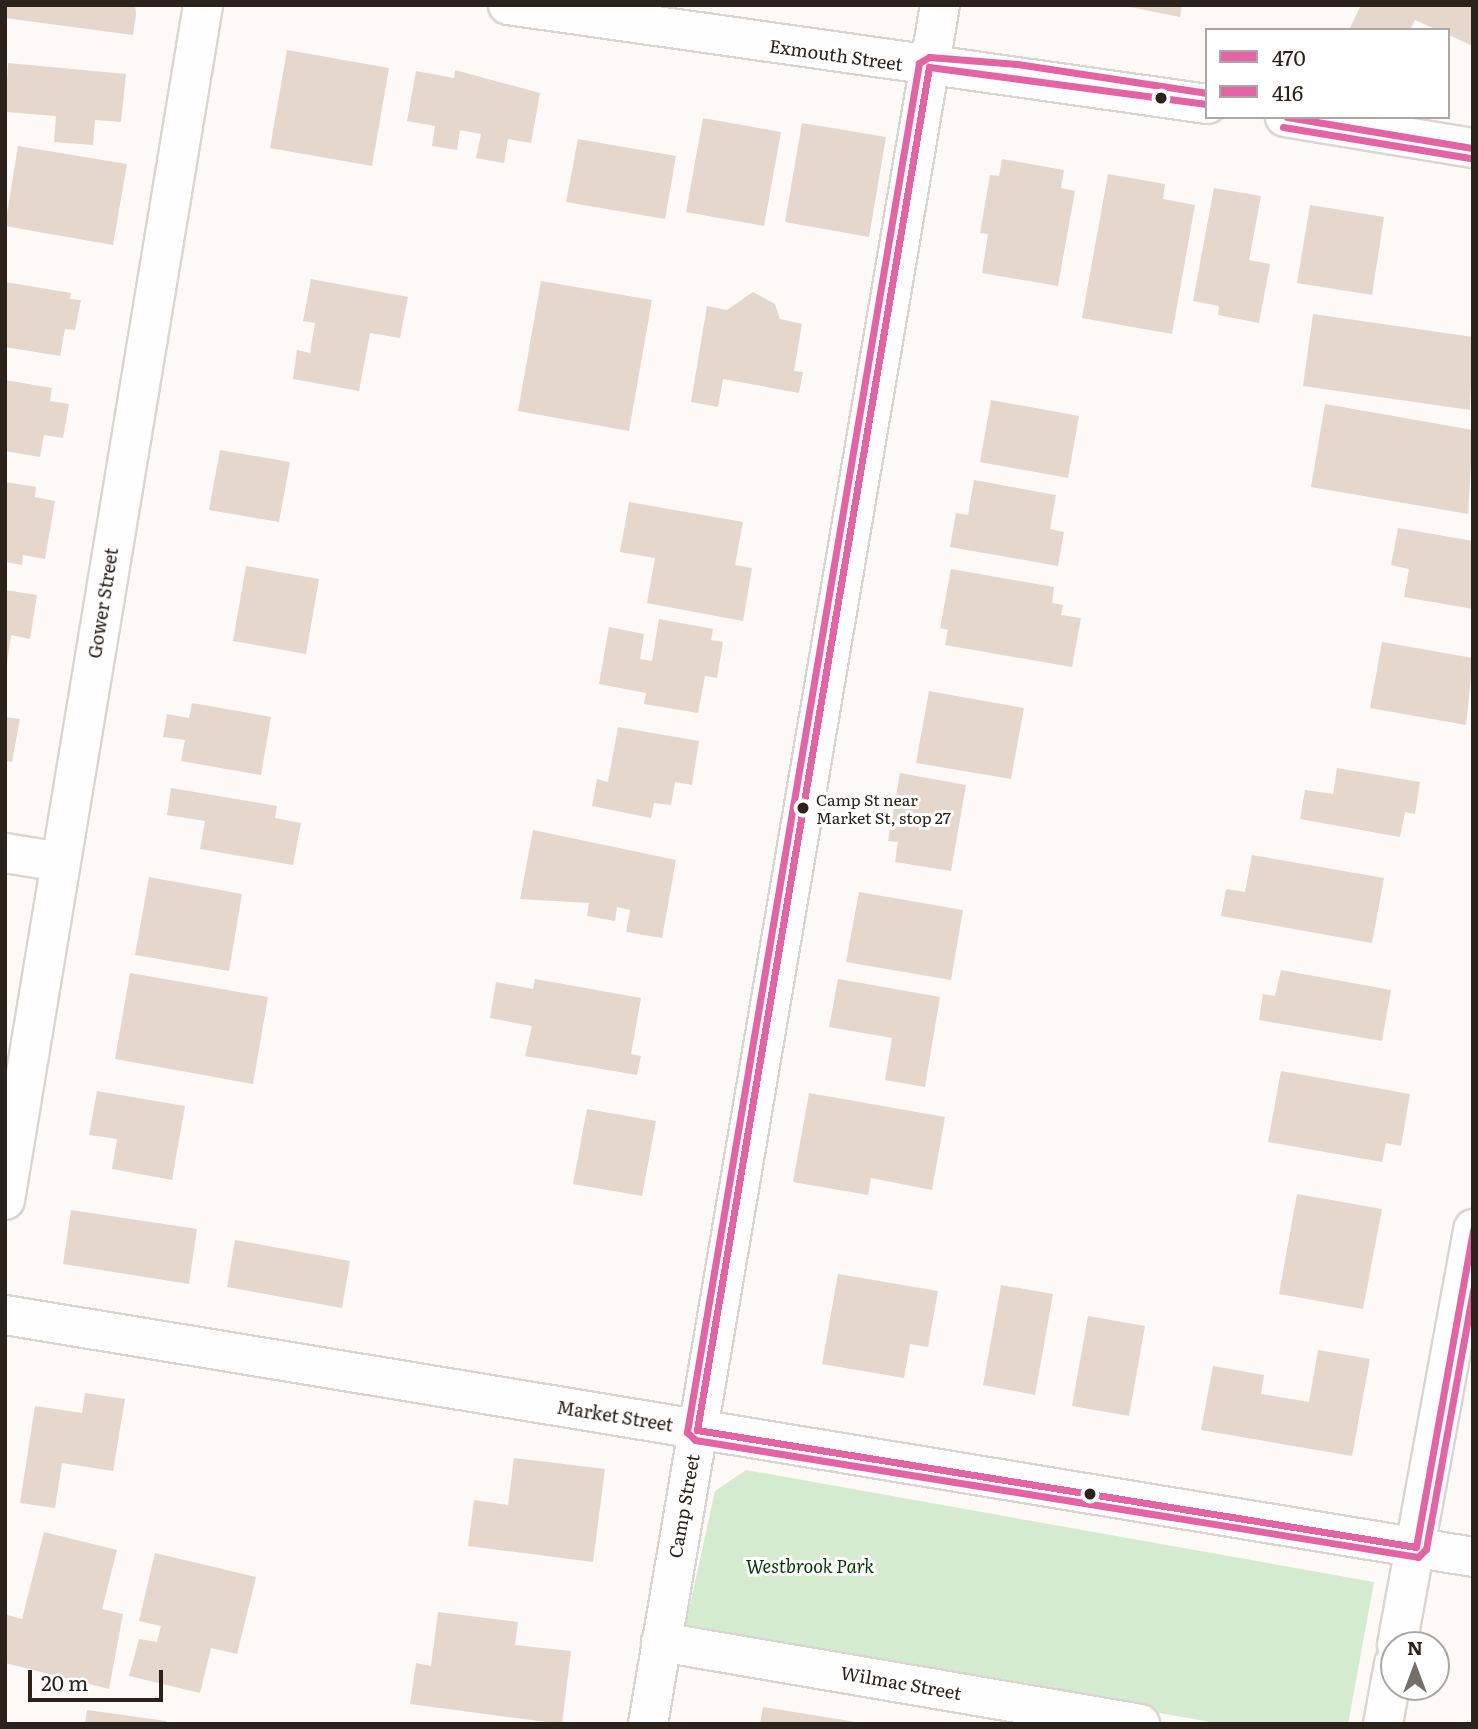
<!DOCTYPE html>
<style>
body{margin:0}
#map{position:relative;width:1478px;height:1729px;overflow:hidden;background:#fcf9f7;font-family:Literata,serif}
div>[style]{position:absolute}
.green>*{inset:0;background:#d4ebd0}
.building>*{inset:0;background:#e5d7cc}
.roads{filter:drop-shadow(2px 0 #dad5d0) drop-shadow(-2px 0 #dad5d0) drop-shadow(0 2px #dad5d0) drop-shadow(0 -2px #dad5d0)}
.minor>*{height:38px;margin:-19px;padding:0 19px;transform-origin:19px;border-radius:19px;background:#fffefe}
.bus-1>*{height:7px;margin:-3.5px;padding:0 3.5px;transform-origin:3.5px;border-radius:3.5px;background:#e463a4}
.bus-2>*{height:7px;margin:-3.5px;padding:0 3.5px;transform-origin:3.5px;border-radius:3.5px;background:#e463a4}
.dots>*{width:19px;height:19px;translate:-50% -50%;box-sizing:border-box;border:4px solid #fff;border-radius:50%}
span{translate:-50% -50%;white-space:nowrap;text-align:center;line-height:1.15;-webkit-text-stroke:6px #fff;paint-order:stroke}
.bus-label{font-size:16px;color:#2a221b}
.left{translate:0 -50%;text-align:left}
.street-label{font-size:18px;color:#2a221b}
.park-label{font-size:18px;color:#053706;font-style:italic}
.frame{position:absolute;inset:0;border:7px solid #2a221b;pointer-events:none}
.legend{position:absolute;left:1205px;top:28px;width:245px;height:91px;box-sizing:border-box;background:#fff;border:2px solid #aaa7a4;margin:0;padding:9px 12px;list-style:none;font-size:21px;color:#2a221b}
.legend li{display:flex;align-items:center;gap:14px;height:35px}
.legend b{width:35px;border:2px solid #aaa7a4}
.north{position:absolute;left:1380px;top:1631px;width:70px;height:70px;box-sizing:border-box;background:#fff;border:2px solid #aaa7a4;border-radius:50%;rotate:0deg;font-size:19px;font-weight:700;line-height:28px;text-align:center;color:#2a221b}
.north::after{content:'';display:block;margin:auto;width:24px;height:32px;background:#746d68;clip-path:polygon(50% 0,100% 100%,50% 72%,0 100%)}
.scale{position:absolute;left:28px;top:1670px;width:135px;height:32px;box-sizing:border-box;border:4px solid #2a221b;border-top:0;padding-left:9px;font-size:21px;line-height:24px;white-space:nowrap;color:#2a221b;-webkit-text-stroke:5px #fff;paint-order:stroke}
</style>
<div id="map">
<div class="green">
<i style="clip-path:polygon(746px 1470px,1374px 1582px,1348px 1724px,1221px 1724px,685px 1628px,715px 1491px)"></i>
</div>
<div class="building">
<i style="clip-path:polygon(5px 5px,135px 5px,136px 14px,133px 35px,5px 18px)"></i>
<i style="clip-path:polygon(1120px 5px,1182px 5px,1180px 17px)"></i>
<i style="clip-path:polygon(1361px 5px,1473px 5px,1473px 46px,1415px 20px,1410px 30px,1349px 30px)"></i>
<i style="clip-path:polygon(287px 50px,389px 68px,372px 166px,270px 148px)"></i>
<i style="clip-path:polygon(8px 63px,126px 74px,121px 122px,95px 120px,93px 145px,54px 142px,56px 116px,5px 112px)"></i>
<i style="clip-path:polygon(455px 70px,540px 93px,531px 143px,508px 139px,504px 163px,476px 158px,481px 134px,460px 130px,457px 150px,432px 146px,435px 126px,407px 121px,416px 71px,454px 78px)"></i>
<i style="clip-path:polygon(703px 118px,781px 132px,764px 226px,686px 212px)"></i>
<i style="clip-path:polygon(802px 123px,886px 137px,869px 237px,785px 222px)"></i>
<i style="clip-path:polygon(578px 139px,676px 156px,665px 219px,566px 202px)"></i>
<i style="clip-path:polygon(18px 146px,127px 164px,113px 245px,5px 226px)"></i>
<i style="clip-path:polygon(1002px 159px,1064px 170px,1061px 188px,1075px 191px,1058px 286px,982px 273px,988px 234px,980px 233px,990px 175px,999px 176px)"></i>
<i style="clip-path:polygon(1108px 174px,1165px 184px,1163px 199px,1195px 205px,1172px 334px,1082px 318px)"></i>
<i style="clip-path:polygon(1214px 188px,1261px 196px,1249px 260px,1270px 264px,1259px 323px,1218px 315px,1219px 306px,1193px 301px)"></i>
<i style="clip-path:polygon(1310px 205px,1384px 217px,1372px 295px,1297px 283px)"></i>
<i style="clip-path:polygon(311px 279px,408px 297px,400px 338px,370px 333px,359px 391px,293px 379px,297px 350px,310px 353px,315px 323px,303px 321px)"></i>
<i style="clip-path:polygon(541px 281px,652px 300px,629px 431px,518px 411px)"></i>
<i style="clip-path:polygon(5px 282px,71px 293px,70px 299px,81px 300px,75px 330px,65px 329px,60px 356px,5px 347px)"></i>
<i style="clip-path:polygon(753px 292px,775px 304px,780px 319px,802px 324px,794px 371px,803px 372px,799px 393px,723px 379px,718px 407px,691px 402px,707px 306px,727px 310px)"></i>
<i style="clip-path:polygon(1313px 314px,1473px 337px,1470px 410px,1303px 386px)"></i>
<i style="clip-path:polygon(5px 380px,52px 388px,50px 401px,69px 404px,63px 438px,44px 435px,40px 457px,5px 451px)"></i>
<i style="clip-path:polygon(991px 400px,1079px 416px,1068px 478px,980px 462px)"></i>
<i style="clip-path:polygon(1325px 404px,1473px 430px,1468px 514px,1311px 487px)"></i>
<i style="clip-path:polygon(220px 450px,290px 462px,279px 522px,209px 510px)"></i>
<i style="clip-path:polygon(974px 480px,1056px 495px,1050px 529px,1064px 532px,1058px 566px,950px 547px,956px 513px,968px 515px)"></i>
<i style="clip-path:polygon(5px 482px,36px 487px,35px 497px,55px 501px,45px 559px,23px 555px,22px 565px,5px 562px)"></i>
<i style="clip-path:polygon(629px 502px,743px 522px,735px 565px,752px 568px,743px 621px,647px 603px,655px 558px,620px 552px)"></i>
<i style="clip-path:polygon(1398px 528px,1473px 541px,1473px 609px,1404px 597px,1409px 569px,1391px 565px)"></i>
<i style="clip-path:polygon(246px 566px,319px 579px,306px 654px,233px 641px)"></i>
<i style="clip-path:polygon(951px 569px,1054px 587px,1052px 603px,1063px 605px,1061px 615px,1081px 618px,1072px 667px,945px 645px,948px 630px,940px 628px)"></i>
<i style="clip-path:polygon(5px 590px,37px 595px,30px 639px,11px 635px,7px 663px)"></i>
<i style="clip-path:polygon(659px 619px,713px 629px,711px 640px,723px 642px,717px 678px,705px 676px,698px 713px,644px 704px,646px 693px,599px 684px,609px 627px,644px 634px,640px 659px,652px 661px)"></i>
<i style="clip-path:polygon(1382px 642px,1473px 658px,1466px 725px,1370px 708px)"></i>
<i style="clip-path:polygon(929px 691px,1024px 708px,1011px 779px,916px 763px)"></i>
<i style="clip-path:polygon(192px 703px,271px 717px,261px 775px,181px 761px,185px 740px,163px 737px,167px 714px,189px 718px)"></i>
<i style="clip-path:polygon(5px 717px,20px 719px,12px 762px,5px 761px)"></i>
<i style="clip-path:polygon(618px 727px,699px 741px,692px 785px,675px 782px,671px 805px,654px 803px,651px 818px,592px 806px,597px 779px,608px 782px)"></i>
<i style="clip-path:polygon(1337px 768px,1420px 782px,1415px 814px,1405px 812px,1400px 837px,1300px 819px,1305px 790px,1333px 794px)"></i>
<i style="clip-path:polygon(900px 773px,966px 785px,951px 871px,895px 862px,898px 842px,888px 841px)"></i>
<i style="clip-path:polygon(171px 788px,277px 806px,275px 818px,301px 823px,293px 865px,200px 849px,205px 821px,167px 815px)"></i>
<i style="clip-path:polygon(533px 830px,676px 860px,662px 938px,626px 932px,630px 910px,617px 907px,615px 921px,587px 916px,589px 903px,520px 899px)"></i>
<i style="clip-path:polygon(1252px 855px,1384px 878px,1372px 943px,1221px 916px,1226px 889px,1245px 892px)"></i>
<i style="clip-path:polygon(149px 877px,242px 894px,229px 971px,135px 955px)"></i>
<i style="clip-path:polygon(859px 892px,963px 910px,951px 980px,846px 962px)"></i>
<i style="clip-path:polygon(1281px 970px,1391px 990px,1382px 1041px,1259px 1020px,1263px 994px,1275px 996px)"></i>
<i style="clip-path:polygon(130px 973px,268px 997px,253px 1084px,115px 1059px)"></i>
<i style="clip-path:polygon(535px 979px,641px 998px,631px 1054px,641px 1056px,637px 1075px,525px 1056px,532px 1026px,490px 1018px,496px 982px,533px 989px)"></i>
<i style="clip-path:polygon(838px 979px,940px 997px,925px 1087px,885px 1080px,892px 1038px,829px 1027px)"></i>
<i style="clip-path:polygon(1281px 1071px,1410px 1094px,1401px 1146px,1386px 1143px,1382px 1162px,1268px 1142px)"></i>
<i style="clip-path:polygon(97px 1091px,185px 1106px,172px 1180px,112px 1169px,117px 1139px,89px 1135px)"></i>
<i style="clip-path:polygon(809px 1093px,945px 1117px,932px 1190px,871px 1178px,868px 1195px,793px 1182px)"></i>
<i style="clip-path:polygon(587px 1109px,656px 1121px,642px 1196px,573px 1184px)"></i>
<i style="clip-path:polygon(1297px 1194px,1382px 1209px,1363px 1309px,1279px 1294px)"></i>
<i style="clip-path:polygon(71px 1210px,197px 1229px,189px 1284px,63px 1264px)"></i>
<i style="clip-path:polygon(235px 1240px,350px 1261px,342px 1308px,227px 1287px)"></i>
<i style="clip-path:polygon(838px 1274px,938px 1291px,928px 1347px,910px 1344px,904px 1378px,822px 1364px)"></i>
<i style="clip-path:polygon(1001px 1285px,1053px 1294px,1035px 1395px,983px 1385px)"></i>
<i style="clip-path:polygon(1088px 1316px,1145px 1326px,1129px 1416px,1072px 1406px)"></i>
<i style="clip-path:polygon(1318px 1350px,1370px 1359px,1352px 1456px,1201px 1430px,1213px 1366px,1264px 1375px,1261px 1394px,1309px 1402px)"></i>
<i style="clip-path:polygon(85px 1393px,125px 1399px,113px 1471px,62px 1463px,55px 1508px,20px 1503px,35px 1406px,82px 1413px)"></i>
<i style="clip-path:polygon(514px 1458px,605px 1469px,593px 1562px,468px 1546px,474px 1500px,508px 1505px)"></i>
<i style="clip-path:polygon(44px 1532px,117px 1550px,102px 1609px,123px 1614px,109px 1689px,5px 1663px,7px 1615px,22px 1619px)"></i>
<i style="clip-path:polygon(155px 1553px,256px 1577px,237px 1654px,211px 1648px,200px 1693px,129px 1676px,139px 1639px,157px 1642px,161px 1626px,139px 1621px)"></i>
<i style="clip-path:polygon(438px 1612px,518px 1622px,515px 1645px,571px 1651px,562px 1724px,410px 1704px,416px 1663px,431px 1666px)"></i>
<i style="clip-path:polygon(763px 1707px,856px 1722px,856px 1724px,760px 1724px)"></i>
<i style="clip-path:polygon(87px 1710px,166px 1721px,166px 1724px,85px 1724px)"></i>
</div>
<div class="roads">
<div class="minor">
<i style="left:508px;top:5px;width:706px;rotate:8.06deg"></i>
<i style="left:1285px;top:117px;width:191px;rotate:9.4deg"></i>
<i style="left:5px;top:853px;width:56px;rotate:9.3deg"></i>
<i style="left:5px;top:1200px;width:1211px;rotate:-80.59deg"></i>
<i style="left:5px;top:1315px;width:1488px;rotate:9.36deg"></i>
<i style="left:661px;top:1642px;width:486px;rotate:9.7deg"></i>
<i style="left:1397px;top:1645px;width:423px;rotate:-79.6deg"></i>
<i style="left:648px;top:1724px;width:1744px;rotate:-80.36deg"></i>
<i style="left:1383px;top:1724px;width:61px;rotate:-79.6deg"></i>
</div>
</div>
<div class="bus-1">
<i style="left:929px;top:67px;width:280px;rotate:7.6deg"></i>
<i style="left:1287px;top:117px;width:189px;rotate:9.5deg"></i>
<i style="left:697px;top:1430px;width:1383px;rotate:-80.34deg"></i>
<i style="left:697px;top:1430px;width:728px;rotate:9.24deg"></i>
<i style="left:1416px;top:1547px;width:322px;rotate:-79.8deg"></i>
</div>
<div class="bus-2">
<i style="left:1207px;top:93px;width:192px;rotate:-171.3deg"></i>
<i style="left:1017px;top:64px;width:88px;rotate:-175.5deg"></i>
<i style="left:929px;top:57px;width:12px;rotate:149deg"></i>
<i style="left:919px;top:63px;width:1389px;rotate:99.62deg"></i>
<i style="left:687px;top:1432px;width:11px;rotate:45deg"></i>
<i style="left:695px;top:1440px;width:732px;rotate:9.19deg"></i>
<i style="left:1418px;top:1557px;width:11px;rotate:-45deg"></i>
<i style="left:1426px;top:1549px;width:263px;rotate:-79.7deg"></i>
<i style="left:1283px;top:127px;width:191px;rotate:9.4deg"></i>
</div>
<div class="dots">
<i style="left:1161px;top:98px;background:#2a221b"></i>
<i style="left:803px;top:808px;background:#2a221b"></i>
<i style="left:1090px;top:1494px;background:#2a221b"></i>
</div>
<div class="bus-label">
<span class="left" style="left:816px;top:808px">Camp St near<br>Market St, stop 27</span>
</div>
<div class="street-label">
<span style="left:836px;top:55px;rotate:8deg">Exmouth Street</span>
<span style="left:103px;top:603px;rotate:-81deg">Gower Street</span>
<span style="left:615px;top:1416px;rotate:9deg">Market Street</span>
<span style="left:684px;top:1506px;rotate:-80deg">Camp Street</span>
<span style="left:901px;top:1683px;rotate:10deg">Wilmac Street</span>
</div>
<div class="park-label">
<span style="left:810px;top:1566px">Westbrook Park</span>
</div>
<div class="frame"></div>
<ul class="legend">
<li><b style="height:9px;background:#e463a4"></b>470</li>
<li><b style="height:9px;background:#e463a4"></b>416</li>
</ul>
<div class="north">N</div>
<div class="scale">20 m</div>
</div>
